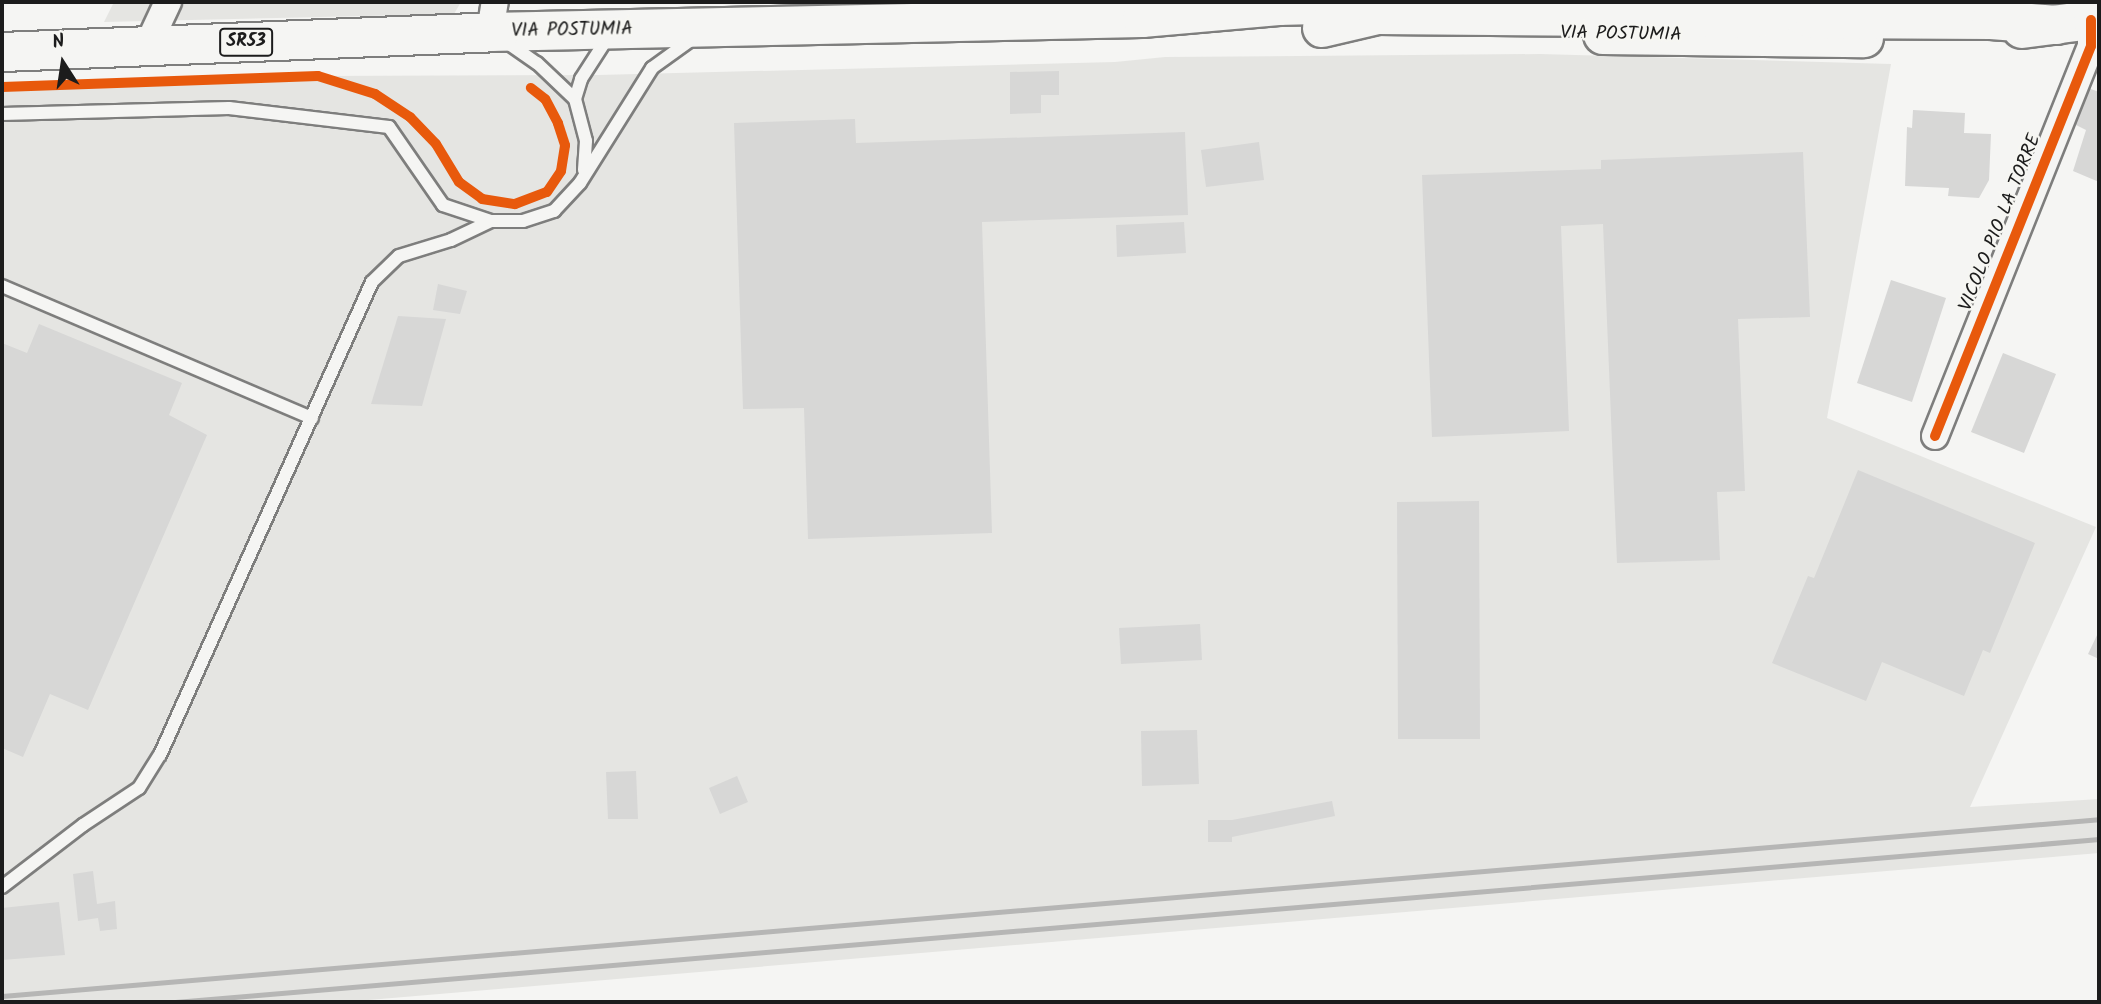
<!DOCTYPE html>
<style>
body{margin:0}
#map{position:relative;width:2101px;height:1004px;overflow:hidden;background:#f5f5f3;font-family:Kalam,sans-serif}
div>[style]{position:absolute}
.built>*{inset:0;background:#e5e5e2}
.building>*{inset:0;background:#d7d7d6}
.roads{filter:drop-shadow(2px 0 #7e7e7d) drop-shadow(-2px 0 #7e7e7d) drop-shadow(0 2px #7e7e7d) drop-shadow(0 -2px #7e7e7d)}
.service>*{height:12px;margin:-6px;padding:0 6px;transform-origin:6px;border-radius:6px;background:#f5f5f3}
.minor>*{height:26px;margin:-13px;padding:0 13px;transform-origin:13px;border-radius:13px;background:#f5f5f3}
.primary>*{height:38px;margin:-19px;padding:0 19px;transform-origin:19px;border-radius:19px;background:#f5f5f3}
.trunk>*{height:38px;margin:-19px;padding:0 19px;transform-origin:19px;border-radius:19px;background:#f5f5f3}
.rail>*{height:5px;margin:-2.5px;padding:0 2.5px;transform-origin:2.5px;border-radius:2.5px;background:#b6b6b5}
.cycleway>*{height:10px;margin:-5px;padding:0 5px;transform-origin:5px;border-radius:5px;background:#e8590c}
span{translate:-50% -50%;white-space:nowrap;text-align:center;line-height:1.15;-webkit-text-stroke:5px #f6f6f2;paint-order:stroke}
.shield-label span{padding:2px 5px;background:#f6f6f2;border:2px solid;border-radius:5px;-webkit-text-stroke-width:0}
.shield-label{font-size:18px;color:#1c1c1c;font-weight:700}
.street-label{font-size:19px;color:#1c1c1c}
.frame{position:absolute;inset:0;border:4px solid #1c1c1c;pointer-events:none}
.north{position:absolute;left:28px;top:28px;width:70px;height:70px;-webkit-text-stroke:5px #f6f6f2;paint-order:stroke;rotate:348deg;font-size:19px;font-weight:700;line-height:28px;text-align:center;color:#1c1c1c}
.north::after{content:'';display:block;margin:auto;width:24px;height:32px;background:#1c1c1c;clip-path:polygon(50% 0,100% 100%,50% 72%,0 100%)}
</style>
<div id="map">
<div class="built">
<i style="clip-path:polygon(114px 2px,461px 2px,454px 14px,104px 22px)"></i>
<i style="clip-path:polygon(1540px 54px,1891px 64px,1827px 418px,2096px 527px,1970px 807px,2099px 799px,2099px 853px,345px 1002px,2px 1002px,2px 87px,318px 76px,598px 75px,1115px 62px,1165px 57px)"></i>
</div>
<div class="building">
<i style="clip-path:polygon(1059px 71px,1059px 95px,1041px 95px,1041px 113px,1010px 114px,1010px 72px)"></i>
<i style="clip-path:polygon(2088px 88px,2099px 92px,2099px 182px,2073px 171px,2086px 130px,2074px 124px)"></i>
<i style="clip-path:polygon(1913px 110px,1965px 113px,1964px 133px,1991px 134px,1989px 180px,1979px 198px,1948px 196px,1949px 188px,1905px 186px,1907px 127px,1912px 128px)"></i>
<i style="clip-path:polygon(855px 119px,856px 143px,1185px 132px,1188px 215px,982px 222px,992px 533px,808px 539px,804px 408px,743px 409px,734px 123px)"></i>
<i style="clip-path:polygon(1259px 142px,1264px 180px,1206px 187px,1201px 150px)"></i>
<i style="clip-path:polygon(1803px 152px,1810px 317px,1738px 319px,1745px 491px,1717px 492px,1720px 560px,1617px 563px,1603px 224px,1561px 226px,1569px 431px,1432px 437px,1422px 175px,1601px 169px,1601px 160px)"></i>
<i style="clip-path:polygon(1184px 222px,1186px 253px,1117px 257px,1116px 225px)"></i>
<i style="clip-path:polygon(1891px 280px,1946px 298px,1912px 402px,1857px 383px)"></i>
<i style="clip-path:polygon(438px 284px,467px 291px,460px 314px,433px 310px)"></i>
<i style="clip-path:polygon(398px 316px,446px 319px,422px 406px,371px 404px)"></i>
<i style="clip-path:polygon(39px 324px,182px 383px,169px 415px,207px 435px,88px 710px,50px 694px,23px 757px,2px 748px,2px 343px,27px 353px)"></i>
<i style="clip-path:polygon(2003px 353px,2056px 374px,2024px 453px,1971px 432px)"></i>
<i style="clip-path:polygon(1858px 470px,2035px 543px,1990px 653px,1983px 650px,1964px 696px,1882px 662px,1866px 701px,1772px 663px,1808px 576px,1814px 578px)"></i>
<i style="clip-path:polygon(1479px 501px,1480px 739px,1398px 739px,1397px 502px)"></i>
<i style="clip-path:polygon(1200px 624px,1202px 660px,1121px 664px,1119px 628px)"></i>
<i style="clip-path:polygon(2099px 631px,2099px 659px,2088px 654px)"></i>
<i style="clip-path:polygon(1197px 730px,1199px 784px,1142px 786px,1141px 731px)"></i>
<i style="clip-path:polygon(636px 771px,638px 819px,608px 819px,606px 772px)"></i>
<i style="clip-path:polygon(737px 776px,748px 802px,720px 814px,709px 788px)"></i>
<i style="clip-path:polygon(1332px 801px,1335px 816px,1232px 837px,1232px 842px,1208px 842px,1208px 820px,1232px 820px)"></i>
<i style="clip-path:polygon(93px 871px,97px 904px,115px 901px,117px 929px,100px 931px,98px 918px,78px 921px,73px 874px)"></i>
<i style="clip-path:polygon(59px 902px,65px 955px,2px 960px,2px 908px)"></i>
</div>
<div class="roads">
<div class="service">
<i style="left:505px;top:41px;width:39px;rotate:35deg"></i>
<i style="left:537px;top:63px;width:52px;rotate:43.5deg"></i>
<i style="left:575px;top:99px;width:43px;rotate:75.3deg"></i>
<i style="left:586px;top:141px;width:29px;rotate:94deg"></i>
<i style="left:575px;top:99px;width:21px;rotate:-73deg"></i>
<i style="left:581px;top:79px;width:50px;rotate:-57.3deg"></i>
<i style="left:2px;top:114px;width:227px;rotate:-1.5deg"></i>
<i style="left:229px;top:108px;width:161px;rotate:6.8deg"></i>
<i style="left:389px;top:127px;width:95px;rotate:55.3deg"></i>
<i style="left:443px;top:205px;width:51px;rotate:18.4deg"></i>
<i style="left:491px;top:221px;width:32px"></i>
<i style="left:523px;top:221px;width:33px;rotate:-18deg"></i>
<i style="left:554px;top:211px;width:38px;rotate:-47deg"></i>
<i style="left:580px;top:183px;width:136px;rotate:-57.9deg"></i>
<i style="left:652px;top:68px;width:48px;rotate:-35.7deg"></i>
<i style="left:2px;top:286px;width:337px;rotate:23.1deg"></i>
<i style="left:2px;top:887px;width:102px;rotate:-37.4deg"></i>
<i style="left:83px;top:825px;width:67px;rotate:-33.5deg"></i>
<i style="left:139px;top:788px;width:39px;rotate:-58deg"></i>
<i style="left:160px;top:755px;width:518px;rotate:-65.86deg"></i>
<i style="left:372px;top:282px;width:37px;rotate:-44deg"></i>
<i style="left:399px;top:256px;width:54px;rotate:-17.1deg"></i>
<i style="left:451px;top:240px;width:44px;rotate:-25.4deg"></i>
</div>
<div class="minor">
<i style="left:490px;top:32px;width:30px;rotate:-81deg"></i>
<i style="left:147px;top:47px;width:50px;rotate:-65deg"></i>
<i style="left:1935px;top:436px;width:420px;rotate:-68.2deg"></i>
<i style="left:2091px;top:46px;width:26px;rotate:-90deg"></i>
</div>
<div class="primary">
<i style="left:2022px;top:29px;width:78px;rotate:-7.4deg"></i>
<i style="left:1603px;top:35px;width:261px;rotate:0.7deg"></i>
<i style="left:2px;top:52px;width:488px;rotate:-2.3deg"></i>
<i style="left:490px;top:32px;width:652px;rotate:-1.23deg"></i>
<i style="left:1142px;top:18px;width:137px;rotate:-5deg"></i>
<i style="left:1278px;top:6px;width:117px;rotate:-1.5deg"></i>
</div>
<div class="trunk">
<i style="left:1788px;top:2px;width:17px;rotate:45deg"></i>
<i style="left:1800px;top:14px;width:13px;rotate:23deg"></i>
<i style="left:1812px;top:19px;width:179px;rotate:0.3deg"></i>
<i style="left:1991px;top:20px;width:66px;rotate:4.3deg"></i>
<i style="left:1322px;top:28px;width:57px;rotate:-13.1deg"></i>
<i style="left:1378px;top:15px;width:379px;rotate:0.5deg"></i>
<i style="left:1757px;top:18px;width:21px;rotate:-11deg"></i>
<i style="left:1778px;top:14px;width:18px;rotate:-41deg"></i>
</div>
</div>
<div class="rail">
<i style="left:2px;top:996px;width:2104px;rotate:-4.82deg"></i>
<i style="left:175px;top:1002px;width:1931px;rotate:-4.84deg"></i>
</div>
<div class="cycleway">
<i style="left:2px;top:87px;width:316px;rotate:-2deg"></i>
<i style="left:318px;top:76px;width:60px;rotate:17.5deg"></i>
<i style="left:375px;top:94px;width:42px;rotate:33.3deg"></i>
<i style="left:410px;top:117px;width:37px;rotate:46deg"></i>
<i style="left:436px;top:144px;width:44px;rotate:58.8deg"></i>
<i style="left:459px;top:182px;width:29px;rotate:36deg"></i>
<i style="left:482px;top:199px;width:33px;rotate:9deg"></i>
<i style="left:515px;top:204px;width:34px;rotate:-21deg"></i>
<i style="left:547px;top:192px;width:25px;rotate:-56deg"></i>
<i style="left:561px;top:171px;width:26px;rotate:-81deg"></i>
<i style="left:565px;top:145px;width:23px;rotate:-108deg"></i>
<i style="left:558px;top:123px;width:27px;rotate:-118deg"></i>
<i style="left:545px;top:99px;width:18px;rotate:-142deg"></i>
<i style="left:1935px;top:436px;width:420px;rotate:-68.2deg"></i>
<i style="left:2091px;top:46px;width:26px;rotate:-90deg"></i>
</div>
<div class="shield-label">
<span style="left:246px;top:42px">SR53</span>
</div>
<div class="street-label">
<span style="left:572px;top:31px;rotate:-1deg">VIA POSTUMIA</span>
<span style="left:1621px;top:35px;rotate:1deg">VIA POSTUMIA</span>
<span style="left:2001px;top:223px;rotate:-68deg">VICOLO PIO LA TORRE</span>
</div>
<div class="frame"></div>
<div class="north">N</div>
</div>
